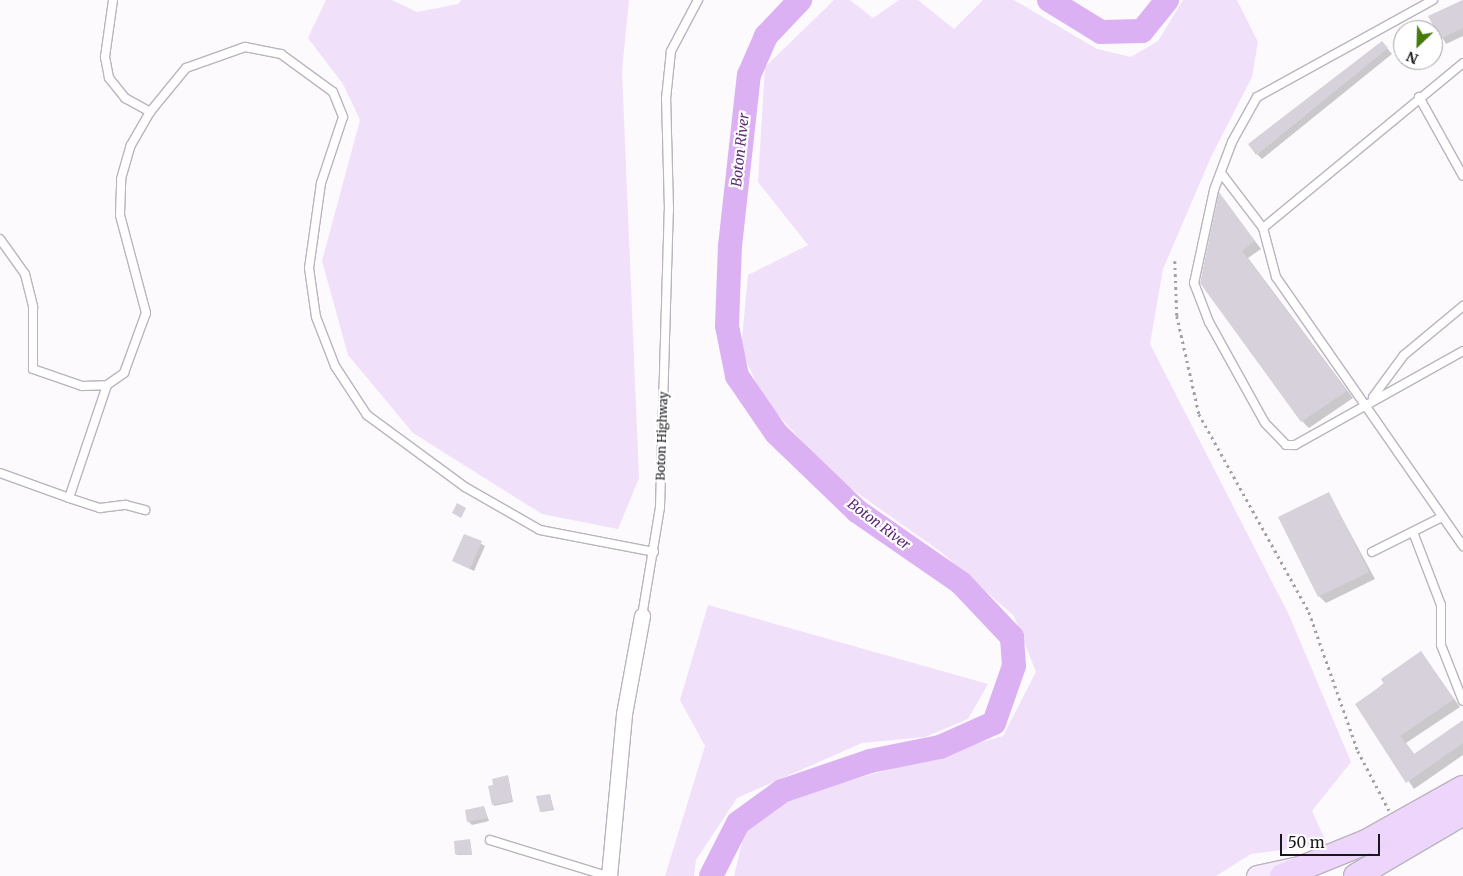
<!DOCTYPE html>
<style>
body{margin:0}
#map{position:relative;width:1463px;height:876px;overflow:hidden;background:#fdfafe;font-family:Merriweather,serif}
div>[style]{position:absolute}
.green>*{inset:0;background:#f0e0f9}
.shadow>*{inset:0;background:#0003}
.river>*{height:24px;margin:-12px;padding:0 12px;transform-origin:12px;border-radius:12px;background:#dcb1f3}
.building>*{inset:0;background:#d7d1db}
.path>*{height:2.5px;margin-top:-1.25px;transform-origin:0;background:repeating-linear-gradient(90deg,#a3a1a5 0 2.5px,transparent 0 6.5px)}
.roads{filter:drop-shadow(1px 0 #bab4be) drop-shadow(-1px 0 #bab4be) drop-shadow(0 1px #bab4be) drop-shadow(0 -1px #bab4be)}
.service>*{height:8px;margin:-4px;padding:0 4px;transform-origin:4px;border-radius:4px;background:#fff}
.minor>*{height:15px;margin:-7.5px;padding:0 7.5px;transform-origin:7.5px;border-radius:7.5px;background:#fff}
.secondary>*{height:21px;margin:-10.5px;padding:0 10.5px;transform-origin:10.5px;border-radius:10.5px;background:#f7eafe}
.primary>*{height:24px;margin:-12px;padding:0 12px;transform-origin:12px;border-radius:12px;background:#eed5fc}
span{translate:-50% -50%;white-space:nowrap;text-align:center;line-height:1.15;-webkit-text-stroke:4.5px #fff;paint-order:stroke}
.street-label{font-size:12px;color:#19171b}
.water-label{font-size:14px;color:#5e2a76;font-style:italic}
.north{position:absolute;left:1393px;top:20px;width:50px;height:50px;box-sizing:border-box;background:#fff;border:1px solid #a3a2a4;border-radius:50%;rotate:204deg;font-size:14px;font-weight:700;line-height:20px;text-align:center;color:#19171b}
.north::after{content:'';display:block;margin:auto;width:18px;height:22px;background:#467b0b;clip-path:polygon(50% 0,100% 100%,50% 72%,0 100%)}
.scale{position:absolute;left:1280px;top:834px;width:100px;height:22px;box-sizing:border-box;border:2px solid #19171b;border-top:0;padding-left:6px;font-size:15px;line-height:18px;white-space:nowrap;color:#19171b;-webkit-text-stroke:4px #fff;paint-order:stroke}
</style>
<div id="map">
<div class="green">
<i style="clip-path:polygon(326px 0,392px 0,417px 12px,458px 4px,461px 0,629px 0,622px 71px,639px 478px,618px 529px,542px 514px,413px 433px,348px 355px,322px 261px,360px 120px,343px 84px,308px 38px)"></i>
<i style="clip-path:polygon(834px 0,850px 0,873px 18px,899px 0,918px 0,954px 29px,983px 0,1014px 0,1097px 49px,1131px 57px,1158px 41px,1183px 0,1237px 0,1258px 42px,1252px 77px,1211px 157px,1163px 269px,1150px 344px,1289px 615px,1351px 762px,1312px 811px,1327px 844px,1251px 854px,1216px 876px,734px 876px,745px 830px,787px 799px,1003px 736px,1036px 672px,1014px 616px,941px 552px,832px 475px,763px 398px,741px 349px,748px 275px,808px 245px,758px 182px,765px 67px)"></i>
<i style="clip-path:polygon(708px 605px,988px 684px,968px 719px,925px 737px,862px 743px,737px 798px,696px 860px,694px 876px,665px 876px,705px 746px,680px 700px)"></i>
</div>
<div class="shadow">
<i style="clip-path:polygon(1463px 0,1463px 36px,1446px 44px,1430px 16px)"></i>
<i style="clip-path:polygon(1387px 48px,1392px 54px,1262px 159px,1257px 154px)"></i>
<i style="clip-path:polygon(1220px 195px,1261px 249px,1248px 258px,1353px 398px,1309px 428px,1302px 421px)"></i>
<i style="clip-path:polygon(1329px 494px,1375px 579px,1326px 603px,1319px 596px)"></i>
<i style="clip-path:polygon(465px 535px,485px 546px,474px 571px,454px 561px)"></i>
<i style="clip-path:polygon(1421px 653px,1460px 707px,1406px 743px,1415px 755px,1463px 721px,1463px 755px,1414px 789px,1357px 705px)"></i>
<i style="clip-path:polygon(508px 776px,513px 802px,494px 806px,495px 786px)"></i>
<i style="clip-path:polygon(550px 795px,554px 810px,542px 812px,541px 811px)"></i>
<i style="clip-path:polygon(484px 807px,489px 821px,472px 825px,468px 821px)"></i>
<i style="clip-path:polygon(470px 841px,472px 855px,457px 855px,456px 854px)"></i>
</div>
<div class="river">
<i style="left:1049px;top:0;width:61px;rotate:31.6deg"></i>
<i style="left:1101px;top:32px;width:41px;rotate:-1.4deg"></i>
<i style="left:1142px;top:31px;width:40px;rotate:-51deg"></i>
<i style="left:711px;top:876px;width:59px;rotate:-63deg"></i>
<i style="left:738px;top:823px;width:54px;rotate:-36deg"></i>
<i style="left:782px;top:791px;width:93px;rotate:-18.8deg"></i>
<i style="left:870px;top:761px;width:71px;rotate:-11.3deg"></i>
<i style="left:940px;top:747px;width:59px;rotate:-24deg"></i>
<i style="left:994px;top:723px;width:60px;rotate:-70.7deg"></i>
<i style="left:1014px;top:666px;width:29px;rotate:-94deg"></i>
<i style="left:1012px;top:637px;width:74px;rotate:-133.4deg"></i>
<i style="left:961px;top:583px;width:126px;rotate:-145.3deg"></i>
<i style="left:857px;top:511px;width:112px;rotate:-136.1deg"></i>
<i style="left:776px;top:433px;width:69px;rotate:-124.4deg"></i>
<i style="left:737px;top:376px;width:51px;rotate:-101.3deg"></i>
<i style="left:727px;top:326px;width:80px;rotate:-87.9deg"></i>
<i style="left:730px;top:246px;width:172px;rotate:-83.7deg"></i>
<i style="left:749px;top:75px;width:43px;rotate:-66.4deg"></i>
<i style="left:766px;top:36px;width:50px;rotate:-46.6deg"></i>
</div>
<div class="building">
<i style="clip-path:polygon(1463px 0,1463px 28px,1440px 39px,1428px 16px)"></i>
<i style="clip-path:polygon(1382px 41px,1388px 48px,1256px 155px,1248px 144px)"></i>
<i style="clip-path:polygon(1219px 192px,1255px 241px,1242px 251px,1347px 391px,1301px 422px,1200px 283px)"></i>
<i style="clip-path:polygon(1329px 492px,1369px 572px,1318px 597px,1278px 517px)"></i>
<i style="clip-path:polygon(457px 503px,466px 508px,461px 518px,452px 513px)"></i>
<i style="clip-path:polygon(464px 534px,482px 541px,470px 569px,452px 561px)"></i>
<i style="clip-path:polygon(1421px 651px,1454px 699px,1400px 736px,1414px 754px,1463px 720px,1463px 743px,1406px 783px,1355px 704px,1384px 684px,1381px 679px)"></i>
<i style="clip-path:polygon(508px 775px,512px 801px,492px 805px,488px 786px,493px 785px,492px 779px)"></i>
<i style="clip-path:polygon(550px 794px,553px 809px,540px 812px,536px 796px)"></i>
<i style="clip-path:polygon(484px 806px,487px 818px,467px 822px,465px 810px)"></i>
<i style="clip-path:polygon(470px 839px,472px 855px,455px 854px,454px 841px)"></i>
</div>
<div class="path">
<i style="left:1175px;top:261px;width:55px;rotate:87.9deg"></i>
<i style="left:1177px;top:316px;width:100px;rotate:77.3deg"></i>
<i style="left:1199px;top:414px;width:227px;rotate:60.9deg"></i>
<i style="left:1309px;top:612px;width:147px;rotate:70.6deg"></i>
<i style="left:1358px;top:751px;width:67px;rotate:62.3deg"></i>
</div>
<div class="roads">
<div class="service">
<i style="left:113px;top:0;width:58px;rotate:98deg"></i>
<i style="left:105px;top:57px;width:21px;rotate:79deg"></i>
<i style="left:109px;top:78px;width:26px;rotate:51deg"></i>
<i style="left:125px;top:98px;width:29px;rotate:29deg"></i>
<i style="left:1433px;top:0;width:201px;rotate:151.1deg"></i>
<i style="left:1257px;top:97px;width:51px;rotate:119.1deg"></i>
<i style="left:1232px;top:142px;width:51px;rotate:110.6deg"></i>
<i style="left:1214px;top:190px;width:95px;rotate:102.1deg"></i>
<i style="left:1194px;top:283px;width:42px;rotate:69deg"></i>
<i style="left:1209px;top:322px;width:115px;rotate:61deg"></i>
<i style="left:1265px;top:423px;width:30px;rotate:46deg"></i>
<i style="left:1286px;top:445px;width:9px"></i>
<i style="left:1295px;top:445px;width:193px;rotate:-29.2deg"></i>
<i style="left:1419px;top:97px;width:90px;rotate:60.9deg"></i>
<i style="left:1221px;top:173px;width:69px;rotate:52.6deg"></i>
<i style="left:1263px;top:228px;width:51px;rotate:75.1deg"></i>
<i style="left:1276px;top:277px;width:328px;rotate:55.2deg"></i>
<i style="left:1263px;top:228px;width:259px;rotate:-39.5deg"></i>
<i style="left:0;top:239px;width:43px;rotate:54.5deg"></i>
<i style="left:25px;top:274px;width:34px;rotate:76deg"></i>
<i style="left:33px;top:307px;width:62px;rotate:90deg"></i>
<i style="left:33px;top:369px;width:52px;rotate:19.1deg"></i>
<i style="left:82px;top:386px;width:25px;rotate:-2deg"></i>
<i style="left:107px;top:385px;width:21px;rotate:-35deg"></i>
<i style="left:124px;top:373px;width:64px;rotate:-69.9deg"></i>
<i style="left:146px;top:313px;width:101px;rotate:-104.9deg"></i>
<i style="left:120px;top:215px;width:36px;rotate:-88deg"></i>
<i style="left:121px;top:179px;width:35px;rotate:-74deg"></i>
<i style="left:131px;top:145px;width:38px;rotate:-60deg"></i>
<i style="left:150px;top:112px;width:57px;rotate:-50.7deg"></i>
<i style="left:186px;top:68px;width:63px;rotate:-19.6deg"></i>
<i style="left:245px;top:47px;width:37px;rotate:11deg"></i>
<i style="left:281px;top:54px;width:64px;rotate:36.2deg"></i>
<i style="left:333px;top:92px;width:27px;rotate:68deg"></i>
<i style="left:343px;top:117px;width:70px;rotate:108.4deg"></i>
<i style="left:321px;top:183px;width:86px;rotate:98deg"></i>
<i style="left:309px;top:268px;width:49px;rotate:81.9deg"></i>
<i style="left:316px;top:317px;width:53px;rotate:68.8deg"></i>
<i style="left:335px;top:366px;width:59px;rotate:56.9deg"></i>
<i style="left:367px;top:415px;width:122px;rotate:36.3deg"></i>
<i style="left:465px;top:487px;width:86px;rotate:29.8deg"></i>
<i style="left:540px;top:530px;width:116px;rotate:10.9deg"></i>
<i style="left:1373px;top:397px;width:52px;rotate:-53.6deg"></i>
<i style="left:1404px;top:355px;width:77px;rotate:-39.7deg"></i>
<i style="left:0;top:473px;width:73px;rotate:19.9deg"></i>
<i style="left:69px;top:498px;width:119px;rotate:-71.4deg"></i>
<i style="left:69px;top:498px;width:33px;rotate:18deg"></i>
<i style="left:100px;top:508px;width:26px;rotate:-7deg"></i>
<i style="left:126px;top:505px;width:20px;rotate:15deg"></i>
<i style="left:1413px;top:532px;width:78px;rotate:69deg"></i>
<i style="left:1441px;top:605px;width:40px;rotate:90deg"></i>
<i style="left:1441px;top:645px;width:60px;rotate:68.6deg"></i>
<i style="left:1372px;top:552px;width:78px;rotate:-26.6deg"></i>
<i style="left:642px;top:616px;width:110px;rotate:-80.6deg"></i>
<i style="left:660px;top:507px;width:297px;rotate:-88.3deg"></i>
<i style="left:669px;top:210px;width:111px;rotate:-91.5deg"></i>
<i style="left:666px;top:99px;width:48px;rotate:-84.1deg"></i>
<i style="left:671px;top:51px;width:58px;rotate:-62.1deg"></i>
<i style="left:490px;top:840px;width:122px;rotate:17.1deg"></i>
</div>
<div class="minor">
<i style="left:609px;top:876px;width:163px;rotate:-84.7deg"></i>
<i style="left:624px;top:714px;width:100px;rotate:-79.6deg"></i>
</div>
<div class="secondary">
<i style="left:1257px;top:876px;width:39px;rotate:-12deg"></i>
</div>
<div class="primary">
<i style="left:1282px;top:876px;width:93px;rotate:-22.1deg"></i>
<i style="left:1368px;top:841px;width:109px;rotate:-29.2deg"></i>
<i style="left:1356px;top:876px;width:124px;rotate:-30.5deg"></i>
</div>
</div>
<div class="street-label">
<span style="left:662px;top:436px;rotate:-88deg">Boton Highway</span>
</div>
<div class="water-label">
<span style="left:740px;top:150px;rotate:-84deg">Boton River</span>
<span style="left:879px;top:524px;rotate:37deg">Boton River</span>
</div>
<div class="north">N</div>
<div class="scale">50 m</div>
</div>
